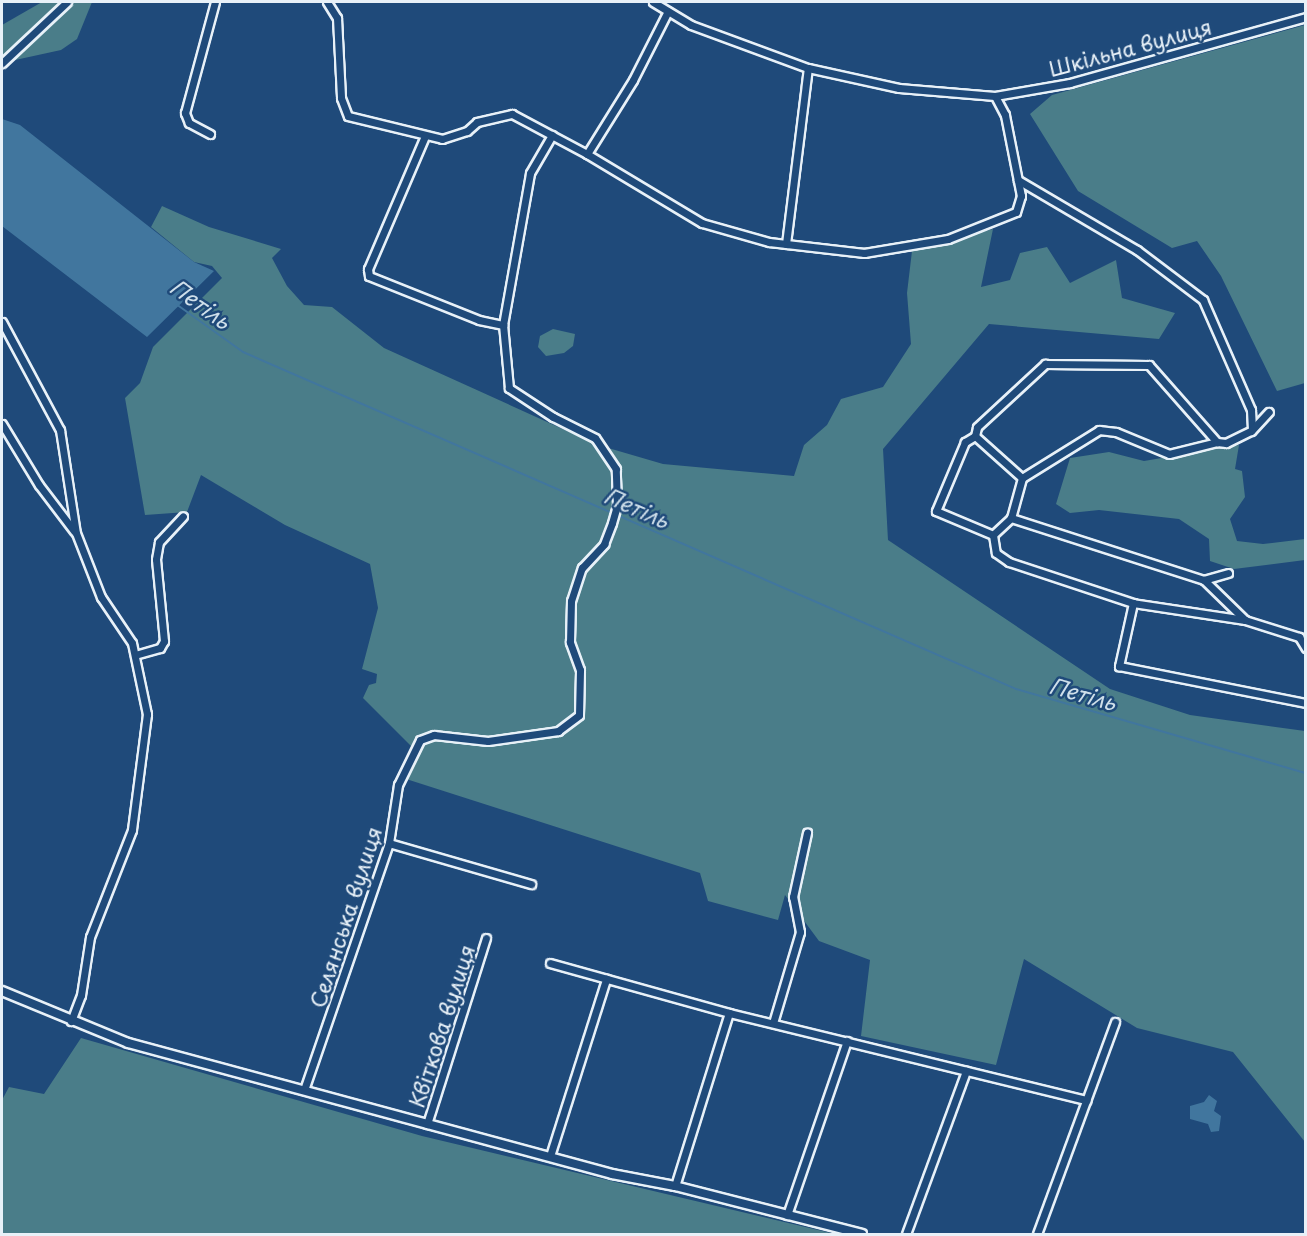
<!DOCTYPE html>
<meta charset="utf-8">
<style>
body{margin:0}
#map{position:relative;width:1307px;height:1236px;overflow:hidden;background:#1f4a7a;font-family:"Playpen Sans",sans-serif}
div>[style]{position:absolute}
.green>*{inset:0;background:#4a7d89}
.water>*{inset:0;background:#41769e}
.stream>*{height:2px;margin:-1px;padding:0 1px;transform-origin:1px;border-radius:1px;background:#41769e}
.roads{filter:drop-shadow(2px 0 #e8f1f8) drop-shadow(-2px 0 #e8f1f8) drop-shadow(0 2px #e8f1f8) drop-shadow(0 -2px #e8f1f8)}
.minor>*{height:7px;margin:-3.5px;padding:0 3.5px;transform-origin:3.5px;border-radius:3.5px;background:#1f4a7a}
.tertiary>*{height:8px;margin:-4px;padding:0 4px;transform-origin:4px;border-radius:4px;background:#1f4a7a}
span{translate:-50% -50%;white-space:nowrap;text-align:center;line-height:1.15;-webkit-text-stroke:5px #1f4a7a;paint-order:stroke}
.street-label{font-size:21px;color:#e8f1f8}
.water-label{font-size:22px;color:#cfdfea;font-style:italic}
.frame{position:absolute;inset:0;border:3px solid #e8f1f8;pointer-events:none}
</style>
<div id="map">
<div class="green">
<i style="clip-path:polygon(42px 2px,92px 2px,77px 39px,61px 50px,6px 62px,2px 55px,2px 25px)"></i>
<i style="clip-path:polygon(1305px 25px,1305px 383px,1277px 391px,1221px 276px,1197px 241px,1172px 248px,1078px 191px,1030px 114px,1052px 95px)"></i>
<i style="clip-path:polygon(162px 206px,209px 227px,281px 249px,272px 258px,287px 286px,304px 305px,332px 307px,384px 348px,598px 445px,663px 464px,794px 476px,804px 445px,827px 425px,841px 399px,883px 387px,911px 344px,907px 293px,912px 251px,993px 229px,981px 287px,1010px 280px,1020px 253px,1047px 247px,1070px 283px,1116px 260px,1122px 298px,1175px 313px,1159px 339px,989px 324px,883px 449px,888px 540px,1110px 689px,1190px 715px,1305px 731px,1305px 1142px,1233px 1052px,1137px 1028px,1024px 959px,996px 1065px,861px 1036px,870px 960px,819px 941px,785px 895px,778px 920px,708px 901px,700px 873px,403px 778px,414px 749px,363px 698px,369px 685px,376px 683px,377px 674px,362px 669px,378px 608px,370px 564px,285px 525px,201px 475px,187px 512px,145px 515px,125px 398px,140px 383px,153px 347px,222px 278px,212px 266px,194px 262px,151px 227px)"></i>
<i style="clip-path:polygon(553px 329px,575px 334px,573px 346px,564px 353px,546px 356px,538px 347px,540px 336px)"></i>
<i style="clip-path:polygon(1239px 445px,1235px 469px,1242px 471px,1245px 497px,1230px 519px,1237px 541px,1263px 544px,1305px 539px,1305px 560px,1234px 569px,1210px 561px,1209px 539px,1179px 519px,1099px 510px,1070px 513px,1056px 504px,1070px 458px,1109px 452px,1144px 461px)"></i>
<i style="clip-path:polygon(81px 1038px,422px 1136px,835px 1234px,2px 1234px,2px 1100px,9px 1087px,44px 1094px)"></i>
</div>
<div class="water">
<i style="clip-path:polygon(2px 119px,20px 125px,194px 262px,214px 271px,147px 337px,2px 226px)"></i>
<i style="clip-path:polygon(1209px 1095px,1217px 1101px,1214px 1111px,1221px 1116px,1219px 1131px,1211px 1132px,1208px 1124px,1190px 1119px,1190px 1106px,1204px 1102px)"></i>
</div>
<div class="stream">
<i style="left:176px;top:304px;width:82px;rotate:35.6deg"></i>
<i style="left:243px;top:352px;width:843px;rotate:23.56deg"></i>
<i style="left:1016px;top:689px;width:302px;rotate:16.2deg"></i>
</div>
<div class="roads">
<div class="minor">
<i style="left:327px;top:2px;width:19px;rotate:58deg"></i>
<i style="left:337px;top:18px;width:80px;rotate:87.1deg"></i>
<i style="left:341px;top:98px;width:19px;rotate:69deg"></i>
<i style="left:348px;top:116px;width:97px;rotate:13.7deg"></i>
<i style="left:442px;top:139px;width:26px;rotate:-18deg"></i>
<i style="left:467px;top:131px;width:13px;rotate:-42deg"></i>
<i style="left:477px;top:122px;width:36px;rotate:-13deg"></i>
<i style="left:512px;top:114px;width:85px;rotate:28.1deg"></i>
<i style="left:587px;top:154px;width:87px;rotate:-58.1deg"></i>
<i style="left:633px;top:80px;width:77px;rotate:-63.1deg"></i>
<i style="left:653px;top:2px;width:44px;rotate:31.2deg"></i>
<i style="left:691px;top:25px;width:125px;rotate:20.2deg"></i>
<i style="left:808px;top:68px;width:93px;rotate:12.4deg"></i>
<i style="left:899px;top:88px;width:96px;rotate:4.8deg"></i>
<i style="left:995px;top:96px;width:76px;rotate:-9.8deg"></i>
<i style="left:1070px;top:83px;width:245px;rotate:-15.6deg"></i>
<i style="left:2px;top:63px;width:89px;rotate:-43.2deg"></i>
<i style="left:210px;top:134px;width:24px;rotate:-152deg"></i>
<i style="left:189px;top:123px;width:11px;rotate:-112deg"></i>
<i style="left:185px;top:113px;width:115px;rotate:-74.9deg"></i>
<i style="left:425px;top:136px;width:145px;rotate:113.2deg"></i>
<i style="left:368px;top:269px;width:7px;rotate:82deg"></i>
<i style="left:369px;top:276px;width:118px;rotate:21.8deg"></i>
<i style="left:479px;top:320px;width:25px;rotate:12deg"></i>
<i style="left:587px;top:154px;width:134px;rotate:31deg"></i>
<i style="left:702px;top:223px;width:70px;rotate:15.8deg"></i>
<i style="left:769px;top:242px;width:96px;rotate:6.6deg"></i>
<i style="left:864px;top:253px;width:85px;rotate:-9.5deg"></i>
<i style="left:948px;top:239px;width:73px;rotate:-21.7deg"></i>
<i style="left:1016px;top:212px;width:17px;rotate:-73deg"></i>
<i style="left:1021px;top:196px;width:83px;rotate:-101.2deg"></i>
<i style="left:1005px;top:115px;width:21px;rotate:-118deg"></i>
<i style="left:1018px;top:180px;width:138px;rotate:30.5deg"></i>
<i style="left:1137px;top:250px;width:83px;rotate:37.1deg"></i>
<i style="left:1203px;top:300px;width:120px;rotate:66.4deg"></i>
<i style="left:1251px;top:410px;width:18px;rotate:87deg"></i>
<i style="left:786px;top:244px;width:177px;rotate:-82.9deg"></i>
<i style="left:2px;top:322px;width:123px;rotate:61.8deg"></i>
<i style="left:60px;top:430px;width:104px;rotate:81.2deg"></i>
<i style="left:76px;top:533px;width:69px;rotate:68.7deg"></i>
<i style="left:101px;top:597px;width:55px;rotate:56deg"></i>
<i style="left:132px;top:643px;width:73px;rotate:78.1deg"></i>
<i style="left:147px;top:714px;width:117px;rotate:97.4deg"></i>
<i style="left:132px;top:830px;width:115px;rotate:111.4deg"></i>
<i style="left:90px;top:937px;width:59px;rotate:98.8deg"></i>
<i style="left:81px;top:995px;width:28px;rotate:111deg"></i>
<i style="left:2px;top:424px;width:71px;rotate:58.8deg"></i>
<i style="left:39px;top:485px;width:58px;rotate:52.7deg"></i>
<i style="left:975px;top:436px;width:12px;rotate:149deg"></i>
<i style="left:965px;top:442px;width:75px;rotate:112.8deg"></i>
<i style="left:936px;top:511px;width:62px;rotate:22.8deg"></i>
<i style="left:1022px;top:478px;width:91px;rotate:-31.9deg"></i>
<i style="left:1099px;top:430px;width:17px;rotate:7deg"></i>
<i style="left:1116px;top:432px;width:57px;rotate:22.5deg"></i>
<i style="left:1169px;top:454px;width:49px;rotate:-14deg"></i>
<i style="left:1011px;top:518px;width:25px;rotate:137deg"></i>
<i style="left:993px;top:535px;width:18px;rotate:81deg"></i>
<i style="left:996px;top:553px;width:16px;rotate:35deg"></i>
<i style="left:1009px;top:562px;width:131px;rotate:18.3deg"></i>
<i style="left:1228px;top:573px;width:25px;rotate:164deg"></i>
<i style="left:1204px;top:580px;width:57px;rotate:44.3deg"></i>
<i style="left:1245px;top:620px;width:57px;rotate:17.5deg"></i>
<i style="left:1299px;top:637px;width:13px;rotate:58deg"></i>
<i style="left:1204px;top:580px;width:203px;rotate:-162.2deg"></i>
<i style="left:1011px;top:518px;width:41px;rotate:-74.6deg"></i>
<i style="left:1022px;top:478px;width:63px;rotate:-138.2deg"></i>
<i style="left:975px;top:436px;width:9px;rotate:-77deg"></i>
<i style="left:977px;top:427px;width:93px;rotate:-42.8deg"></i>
<i style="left:1045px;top:364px;width:104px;rotate:0.6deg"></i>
<i style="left:1149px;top:365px;width:103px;rotate:48.6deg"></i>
<i style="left:1217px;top:442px;width:9px;rotate:6deg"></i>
<i style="left:1226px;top:443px;width:28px;rotate:-26deg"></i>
<i style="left:1251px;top:431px;width:26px;rotate:-47deg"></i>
<i style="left:1245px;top:620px;width:113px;rotate:-171.4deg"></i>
<i style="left:1133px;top:603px;width:65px;rotate:102.5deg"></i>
<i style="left:1119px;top:666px;width:191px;rotate:11.2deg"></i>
<i style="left:135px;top:655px;width:26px;rotate:-16deg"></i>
<i style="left:160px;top:648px;width:8px;rotate:-60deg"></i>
<i style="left:164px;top:641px;width:82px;rotate:-95.6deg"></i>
<i style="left:156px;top:559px;width:17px;rotate:-80deg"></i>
<i style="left:159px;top:542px;width:35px;rotate:-47deg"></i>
<i style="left:389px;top:843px;width:148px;rotate:16.1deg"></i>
<i style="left:550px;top:963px;width:186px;rotate:15.6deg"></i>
<i style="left:729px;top:1013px;width:368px;rotate:13.7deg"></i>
<i style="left:773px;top:1023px;width:95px;rotate:-73.5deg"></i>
<i style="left:800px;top:932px;width:36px;rotate:-101deg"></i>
<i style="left:793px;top:897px;width:66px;rotate:-77.7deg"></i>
<i style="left:304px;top:1090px;width:261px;rotate:-71deg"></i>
<i style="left:389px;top:843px;width:59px;rotate:-81.2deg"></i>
<i style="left:398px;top:785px;width:50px;rotate:-63.9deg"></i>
<i style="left:420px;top:740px;width:15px;rotate:-20deg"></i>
<i style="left:434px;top:735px;width:54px;rotate:6.3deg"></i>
<i style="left:488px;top:741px;width:71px;rotate:-8.1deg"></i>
<i style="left:558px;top:731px;width:26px;rotate:-37deg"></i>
<i style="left:579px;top:715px;width:45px;rotate:-88.7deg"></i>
<i style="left:580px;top:670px;width:30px;rotate:-110deg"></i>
<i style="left:570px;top:642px;width:41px;rotate:-88.6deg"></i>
<i style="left:571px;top:601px;width:35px;rotate:-72deg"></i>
<i style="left:582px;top:568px;width:33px;rotate:-47deg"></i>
<i style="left:604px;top:544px;width:22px;rotate:-69deg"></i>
<i style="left:612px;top:523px;width:19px;rotate:-74deg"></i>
<i style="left:617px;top:505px;width:36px;rotate:-92deg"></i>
<i style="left:616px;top:469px;width:37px;rotate:-124deg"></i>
<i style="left:595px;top:438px;width:47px;rotate:-153.4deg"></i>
<i style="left:553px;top:417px;width:53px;rotate:-146.6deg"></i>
<i style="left:509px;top:388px;width:63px;rotate:-95.4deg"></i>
<i style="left:503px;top:325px;width:154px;rotate:-79.9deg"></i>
<i style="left:530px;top:173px;width:44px;rotate:-59.9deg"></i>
<i style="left:427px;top:1124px;width:195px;rotate:-72.4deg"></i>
<i style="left:550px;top:1156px;width:186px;rotate:-72.4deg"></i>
<i style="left:675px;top:1186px;width:181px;rotate:-72.7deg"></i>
<i style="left:787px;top:1215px;width:184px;rotate:-71deg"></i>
<i style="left:906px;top:1234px;width:174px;rotate:-69.8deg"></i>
<i style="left:1037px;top:1234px;width:226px;rotate:-69.8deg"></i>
</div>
<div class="tertiary">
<i style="left:2px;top:991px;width:136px;rotate:22.4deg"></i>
<i style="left:128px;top:1043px;width:501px;rotate:15.14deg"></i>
<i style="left:612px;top:1174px;width:64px;rotate:10.8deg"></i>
<i style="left:675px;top:1186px;width:193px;rotate:14.4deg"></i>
</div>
</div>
<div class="street-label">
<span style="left:1130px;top:47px;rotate:-15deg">Шкільна вулиця</span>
<span style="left:345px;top:917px;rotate:-72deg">Селянська вулиця</span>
<span style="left:441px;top:1026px;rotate:-72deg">Квіткова вулиця</span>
</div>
<div class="water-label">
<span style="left:201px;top:303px;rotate:36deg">Петіль</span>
<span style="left:637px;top:507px;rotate:24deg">Петіль</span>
<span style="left:1083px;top:693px;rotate:16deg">Петіль</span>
</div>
<div class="frame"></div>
</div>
